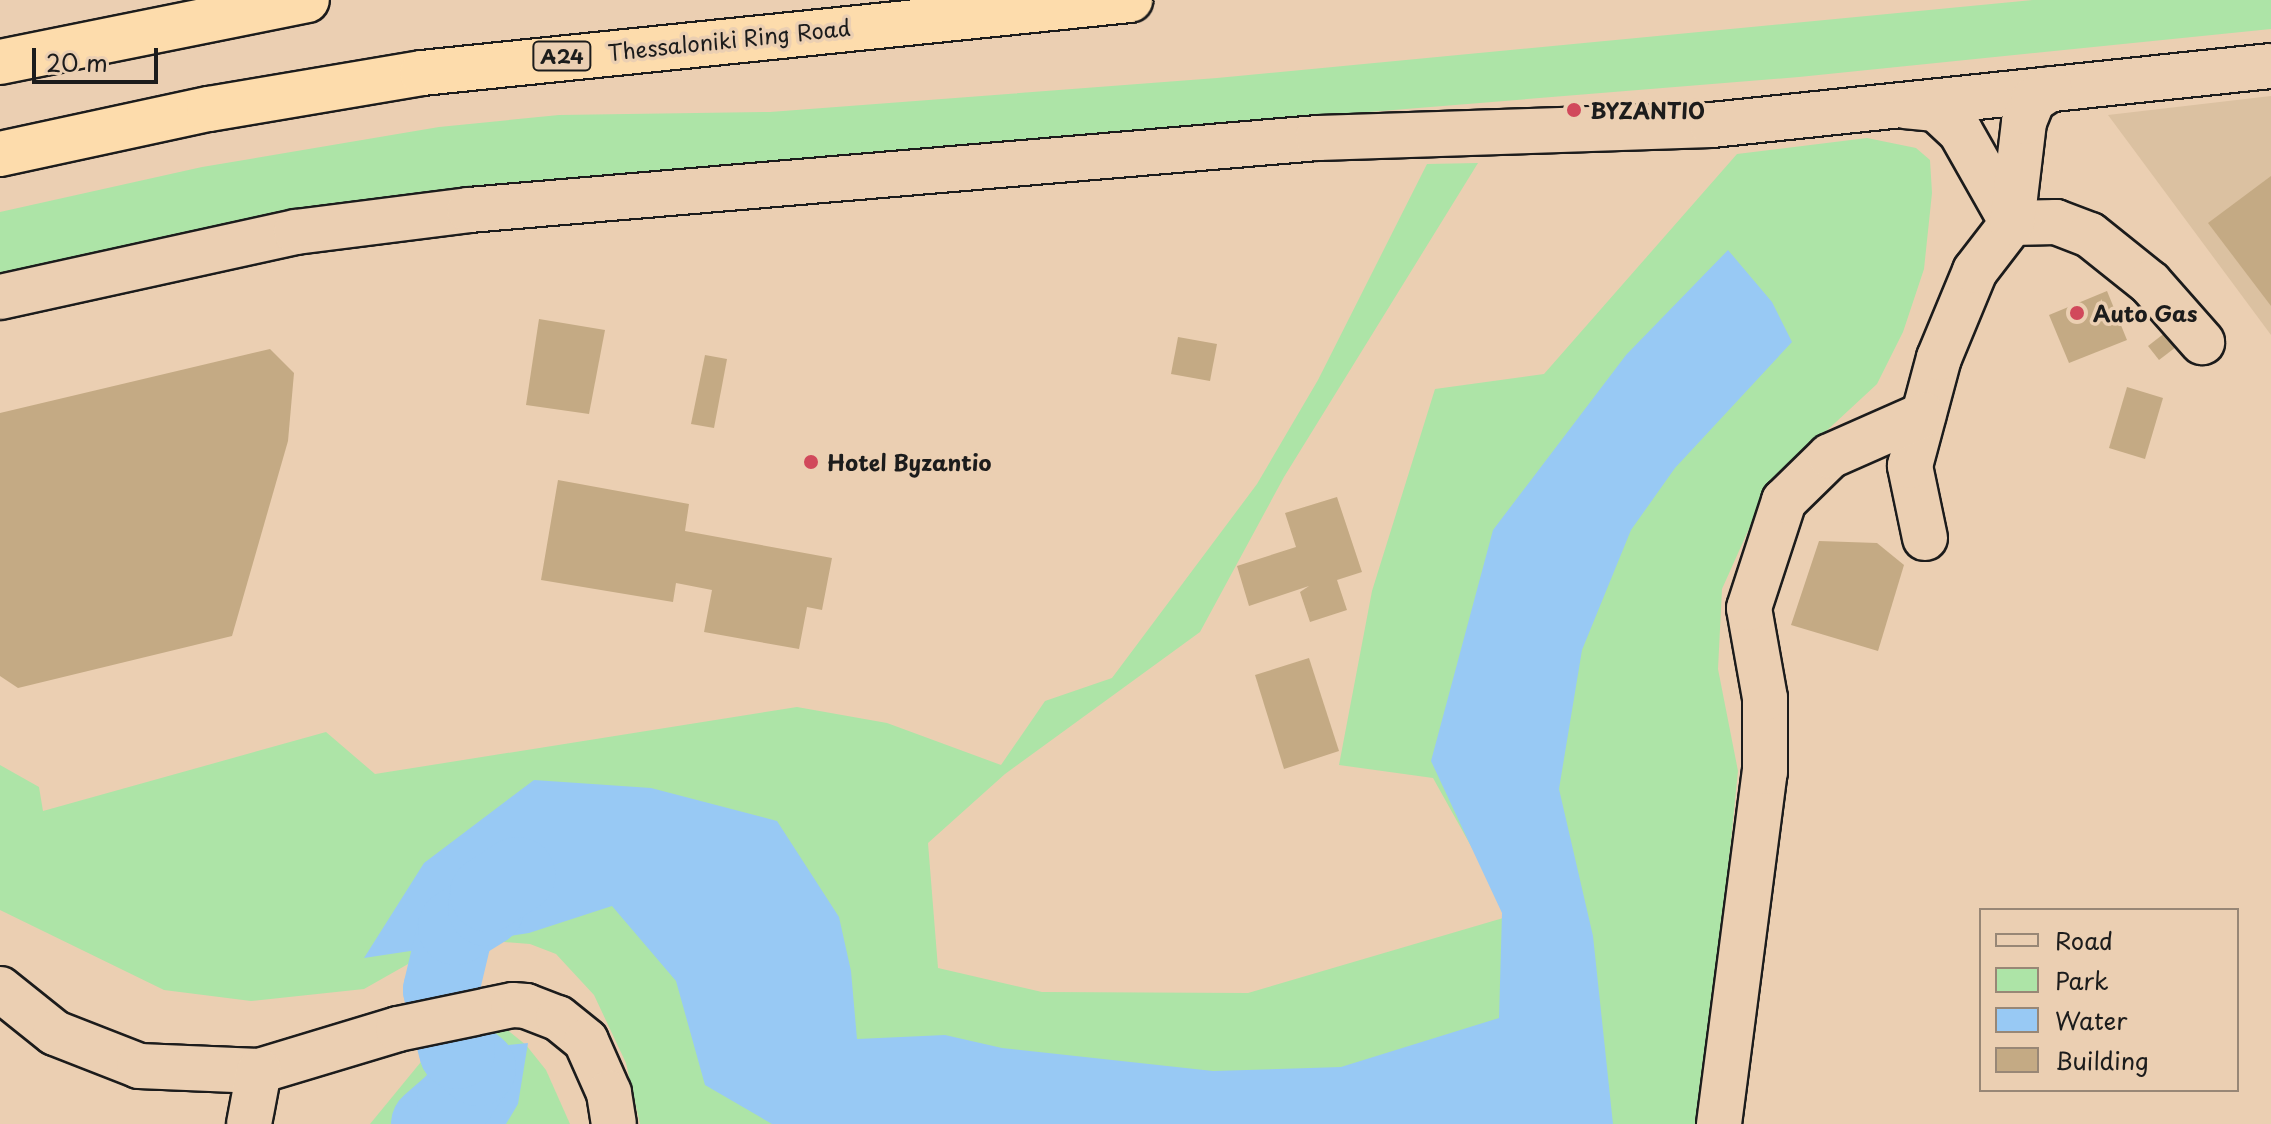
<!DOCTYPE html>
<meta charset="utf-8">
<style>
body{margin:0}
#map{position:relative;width:2271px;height:1124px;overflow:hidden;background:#ebcfb2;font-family:"Playpen Sans",sans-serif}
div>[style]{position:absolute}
.built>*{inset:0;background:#dbc1a1}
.green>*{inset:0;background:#ade4a7}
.water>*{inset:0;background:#98c9f4}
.river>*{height:76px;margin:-38px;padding:0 38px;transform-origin:38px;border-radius:38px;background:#98c9f4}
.building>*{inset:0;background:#c4aa84}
.roads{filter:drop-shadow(2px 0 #1c1c1c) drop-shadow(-2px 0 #1c1c1c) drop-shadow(0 2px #1c1c1c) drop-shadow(0 -2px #1c1c1c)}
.minor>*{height:44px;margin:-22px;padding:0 22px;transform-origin:22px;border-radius:22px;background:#ebcfb2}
.highway>*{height:44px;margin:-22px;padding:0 22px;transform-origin:22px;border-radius:22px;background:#fddcac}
.dots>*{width:22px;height:22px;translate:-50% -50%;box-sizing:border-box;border:4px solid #ebcfb2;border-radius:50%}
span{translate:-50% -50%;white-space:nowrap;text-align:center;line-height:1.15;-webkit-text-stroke:7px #ebcfb2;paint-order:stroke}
.shield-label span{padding:2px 6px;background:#ebcfb2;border:2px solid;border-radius:6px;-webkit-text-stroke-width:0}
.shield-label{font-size:20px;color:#1c1c1c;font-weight:700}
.street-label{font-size:22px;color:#1c1c1c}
.poi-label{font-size:22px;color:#1c1c1c;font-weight:700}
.left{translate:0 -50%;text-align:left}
.legend{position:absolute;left:1979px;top:908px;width:260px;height:184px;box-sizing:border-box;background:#ebcfb2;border:2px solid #988776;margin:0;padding:10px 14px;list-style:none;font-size:24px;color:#1c1c1c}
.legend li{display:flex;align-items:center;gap:16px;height:40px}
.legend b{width:40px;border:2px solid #988776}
.scale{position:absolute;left:32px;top:48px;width:126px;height:36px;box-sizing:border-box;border:4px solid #1c1c1c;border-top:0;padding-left:10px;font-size:24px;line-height:28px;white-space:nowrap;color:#1c1c1c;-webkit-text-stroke:6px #ebcfb2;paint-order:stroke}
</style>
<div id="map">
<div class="built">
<i style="clip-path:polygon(2271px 96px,2271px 335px,2108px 115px)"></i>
</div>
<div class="green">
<i style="clip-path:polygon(2033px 0,2271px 0,2271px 29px,1799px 77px,850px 154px,442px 193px,282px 212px,0 273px,0 212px,202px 167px,439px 127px,559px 115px,770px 112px,1217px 78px)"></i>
<i style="clip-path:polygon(1867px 138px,1916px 148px,1930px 160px,1932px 193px,1924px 269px,1903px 332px,1877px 384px,1794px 461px,1760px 504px,1722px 589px,1718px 669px,1738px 771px,1708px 1070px,1714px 1124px,640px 1124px,626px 1063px,594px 995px,556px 954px,530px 944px,454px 938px,364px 989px,251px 1001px,164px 990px,0 910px,0 765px,39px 787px,43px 811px,326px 732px,375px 774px,797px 707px,887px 723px,1001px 765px,1045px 701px,1112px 678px,1257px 484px,1318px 380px,1427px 164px,1478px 163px,1284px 477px,1200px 632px,1005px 774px,928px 843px,938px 968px,1042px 992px,1248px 993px,1510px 916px,1433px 778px,1339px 765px,1372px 591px,1435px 389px,1544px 374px,1737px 154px)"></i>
<i style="clip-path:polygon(490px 1016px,526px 1045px,546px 1070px,570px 1124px,370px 1124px,434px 1046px)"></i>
</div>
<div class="water">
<i style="clip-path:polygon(1728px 250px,1772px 302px,1792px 342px,1675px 468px,1631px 530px,1582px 650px,1559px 789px,1593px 936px,1613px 1124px,772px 1124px,705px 1085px,676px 981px,612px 906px,529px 933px,364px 958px,424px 863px,534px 780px,651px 788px,777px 821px,839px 917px,851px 971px,857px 1039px,945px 1035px,1002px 1048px,1213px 1071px,1341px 1067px,1499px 1018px,1502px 913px,1431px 761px,1493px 530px,1626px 355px)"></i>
<i style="clip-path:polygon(528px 1043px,518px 1104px,506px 1124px,402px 1124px,443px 1052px)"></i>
</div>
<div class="river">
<i style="left:429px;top:1124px;width:35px;rotate:-41deg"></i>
<i style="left:455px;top:1101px;width:40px;rotate:-55.1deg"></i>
<i style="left:478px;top:1068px;width:27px;rotate:-141deg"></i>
<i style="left:457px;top:1051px;width:63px;rotate:-104.7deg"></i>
<i style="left:441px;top:990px;width:65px;rotate:-76.6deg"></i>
<i style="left:456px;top:927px;width:36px;rotate:-32deg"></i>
<i style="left:486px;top:908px;width:14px;rotate:-82deg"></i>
<i style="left:488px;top:894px;width:35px;rotate:-33deg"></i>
</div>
<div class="building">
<i style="clip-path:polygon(2271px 176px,2271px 306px,2208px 223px)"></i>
<i style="clip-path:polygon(2107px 291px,2127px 340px,2069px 363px,2049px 315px)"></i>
<i style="clip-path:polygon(539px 319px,605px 330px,589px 414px,526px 405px)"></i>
<i style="clip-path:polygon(2166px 332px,2176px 347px,2159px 360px,2148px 346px)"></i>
<i style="clip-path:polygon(1178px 337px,1217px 344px,1210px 381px,1171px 374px)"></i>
<i style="clip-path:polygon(270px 349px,294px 373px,288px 441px,232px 636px,18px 688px,0 676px,0 413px)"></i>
<i style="clip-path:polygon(705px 355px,727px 359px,714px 428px,691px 424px)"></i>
<i style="clip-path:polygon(2127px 387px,2163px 398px,2145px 459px,2109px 448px)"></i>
<i style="clip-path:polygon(558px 480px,689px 504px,685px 531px,832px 558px,822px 610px,807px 607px,799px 649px,704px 632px,712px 590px,676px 583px,673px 602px,541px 580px)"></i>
<i style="clip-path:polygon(1337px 497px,1362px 572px,1337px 580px,1347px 610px,1310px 622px,1300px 592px,1309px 586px,1249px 606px,1237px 566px,1296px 547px,1285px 513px)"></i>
<i style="clip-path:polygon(1819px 541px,1877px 543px,1904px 565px,1878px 651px,1791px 625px)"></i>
<i style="clip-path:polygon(1309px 658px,1339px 751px,1284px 769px,1255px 675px)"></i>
</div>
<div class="roads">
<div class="minor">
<i style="left:1905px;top:106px;width:31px;rotate:6deg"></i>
<i style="left:1936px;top:109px;width:33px;rotate:43deg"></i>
<i style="left:1960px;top:131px;width:106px;rotate:60.5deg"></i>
<i style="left:2012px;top:223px;width:44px;rotate:-1.3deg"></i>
<i style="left:2056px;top:222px;width:36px;rotate:21deg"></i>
<i style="left:2090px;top:235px;width:77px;rotate:38.7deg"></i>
<i style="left:2150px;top:283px;width:79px;rotate:48.6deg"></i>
<i style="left:0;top:297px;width:303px;rotate:-12.4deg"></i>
<i style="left:296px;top:232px;width:174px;rotate:-7.2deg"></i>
<i style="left:469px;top:210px;width:852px;rotate:-4.85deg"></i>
<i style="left:1318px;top:138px;width:394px;rotate:-1.9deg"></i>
<i style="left:1712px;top:125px;width:562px;rotate:-6.03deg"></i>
<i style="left:1925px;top:538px;width:74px;rotate:-101.8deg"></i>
<i style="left:1910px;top:466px;width:112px;rotate:-75deg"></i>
<i style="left:1939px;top:358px;width:94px;rotate:-67.5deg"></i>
<i style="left:1975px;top:271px;width:61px;rotate:-52.4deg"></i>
<i style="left:2012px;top:223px;width:102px;rotate:-83.2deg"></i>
<i style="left:2024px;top:122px;width:24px;rotate:-68deg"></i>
<i style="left:2033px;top:100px;width:20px;rotate:-33deg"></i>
<i style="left:0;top:989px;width:70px;rotate:38.7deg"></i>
<i style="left:55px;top:1033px;width:90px;rotate:21.4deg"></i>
<i style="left:139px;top:1066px;width:120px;rotate:2.4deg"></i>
<i style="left:259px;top:1071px;width:145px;rotate:-16.8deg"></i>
<i style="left:398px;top:1029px;width:117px;rotate:-11.8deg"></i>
<i style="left:513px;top:1005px;width:13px;rotate:4deg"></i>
<i style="left:526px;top:1006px;width:34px;rotate:21deg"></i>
<i style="left:558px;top:1018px;width:36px;rotate:39deg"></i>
<i style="left:586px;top:1041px;width:57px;rotate:66.1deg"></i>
<i style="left:609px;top:1093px;width:31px;rotate:81deg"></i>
<i style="left:249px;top:1124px;width:54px;rotate:-79.3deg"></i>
<i style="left:1719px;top:1124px;width:355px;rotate:-82.6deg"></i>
<i style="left:1765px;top:772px;width:74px;rotate:-90deg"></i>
<i style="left:1765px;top:698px;width:91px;rotate:-100.1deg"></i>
<i style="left:1749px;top:608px;width:113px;rotate:-71.9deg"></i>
<i style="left:1784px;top:501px;width:64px;rotate:-44.4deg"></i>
<i style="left:1830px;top:456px;width:102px;rotate:-23.8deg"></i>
</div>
<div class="highway">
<i style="left:0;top:62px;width:313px;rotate:-11.4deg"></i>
<i style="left:0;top:154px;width:214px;rotate:-12.2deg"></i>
<i style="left:209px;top:109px;width:216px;rotate:-9.6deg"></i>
<i style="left:422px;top:73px;width:712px;rotate:-5.89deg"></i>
</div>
</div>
<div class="dots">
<i style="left:1574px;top:110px;background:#d1495b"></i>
<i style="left:2077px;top:313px;background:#d1495b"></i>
<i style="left:811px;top:462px;background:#d1495b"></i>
</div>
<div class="shield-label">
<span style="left:562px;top:56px">Α24</span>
</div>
<div class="street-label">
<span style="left:729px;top:39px;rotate:-6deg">Thessaloniki Ring Road</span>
</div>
<div class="poi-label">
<span class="left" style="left:1590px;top:110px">ΒΥΖΑΝΤΙΟ</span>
<span class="left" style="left:2093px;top:313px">Auto Gas</span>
<span class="left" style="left:827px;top:462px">Hotel Byzantio</span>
</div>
<ul class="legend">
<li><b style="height:10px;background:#ebcfb2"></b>Road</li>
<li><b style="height:22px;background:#ade4a7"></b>Park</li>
<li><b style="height:22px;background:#98c9f4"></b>Water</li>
<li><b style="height:22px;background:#c4aa84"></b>Building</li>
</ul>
<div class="scale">20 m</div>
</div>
